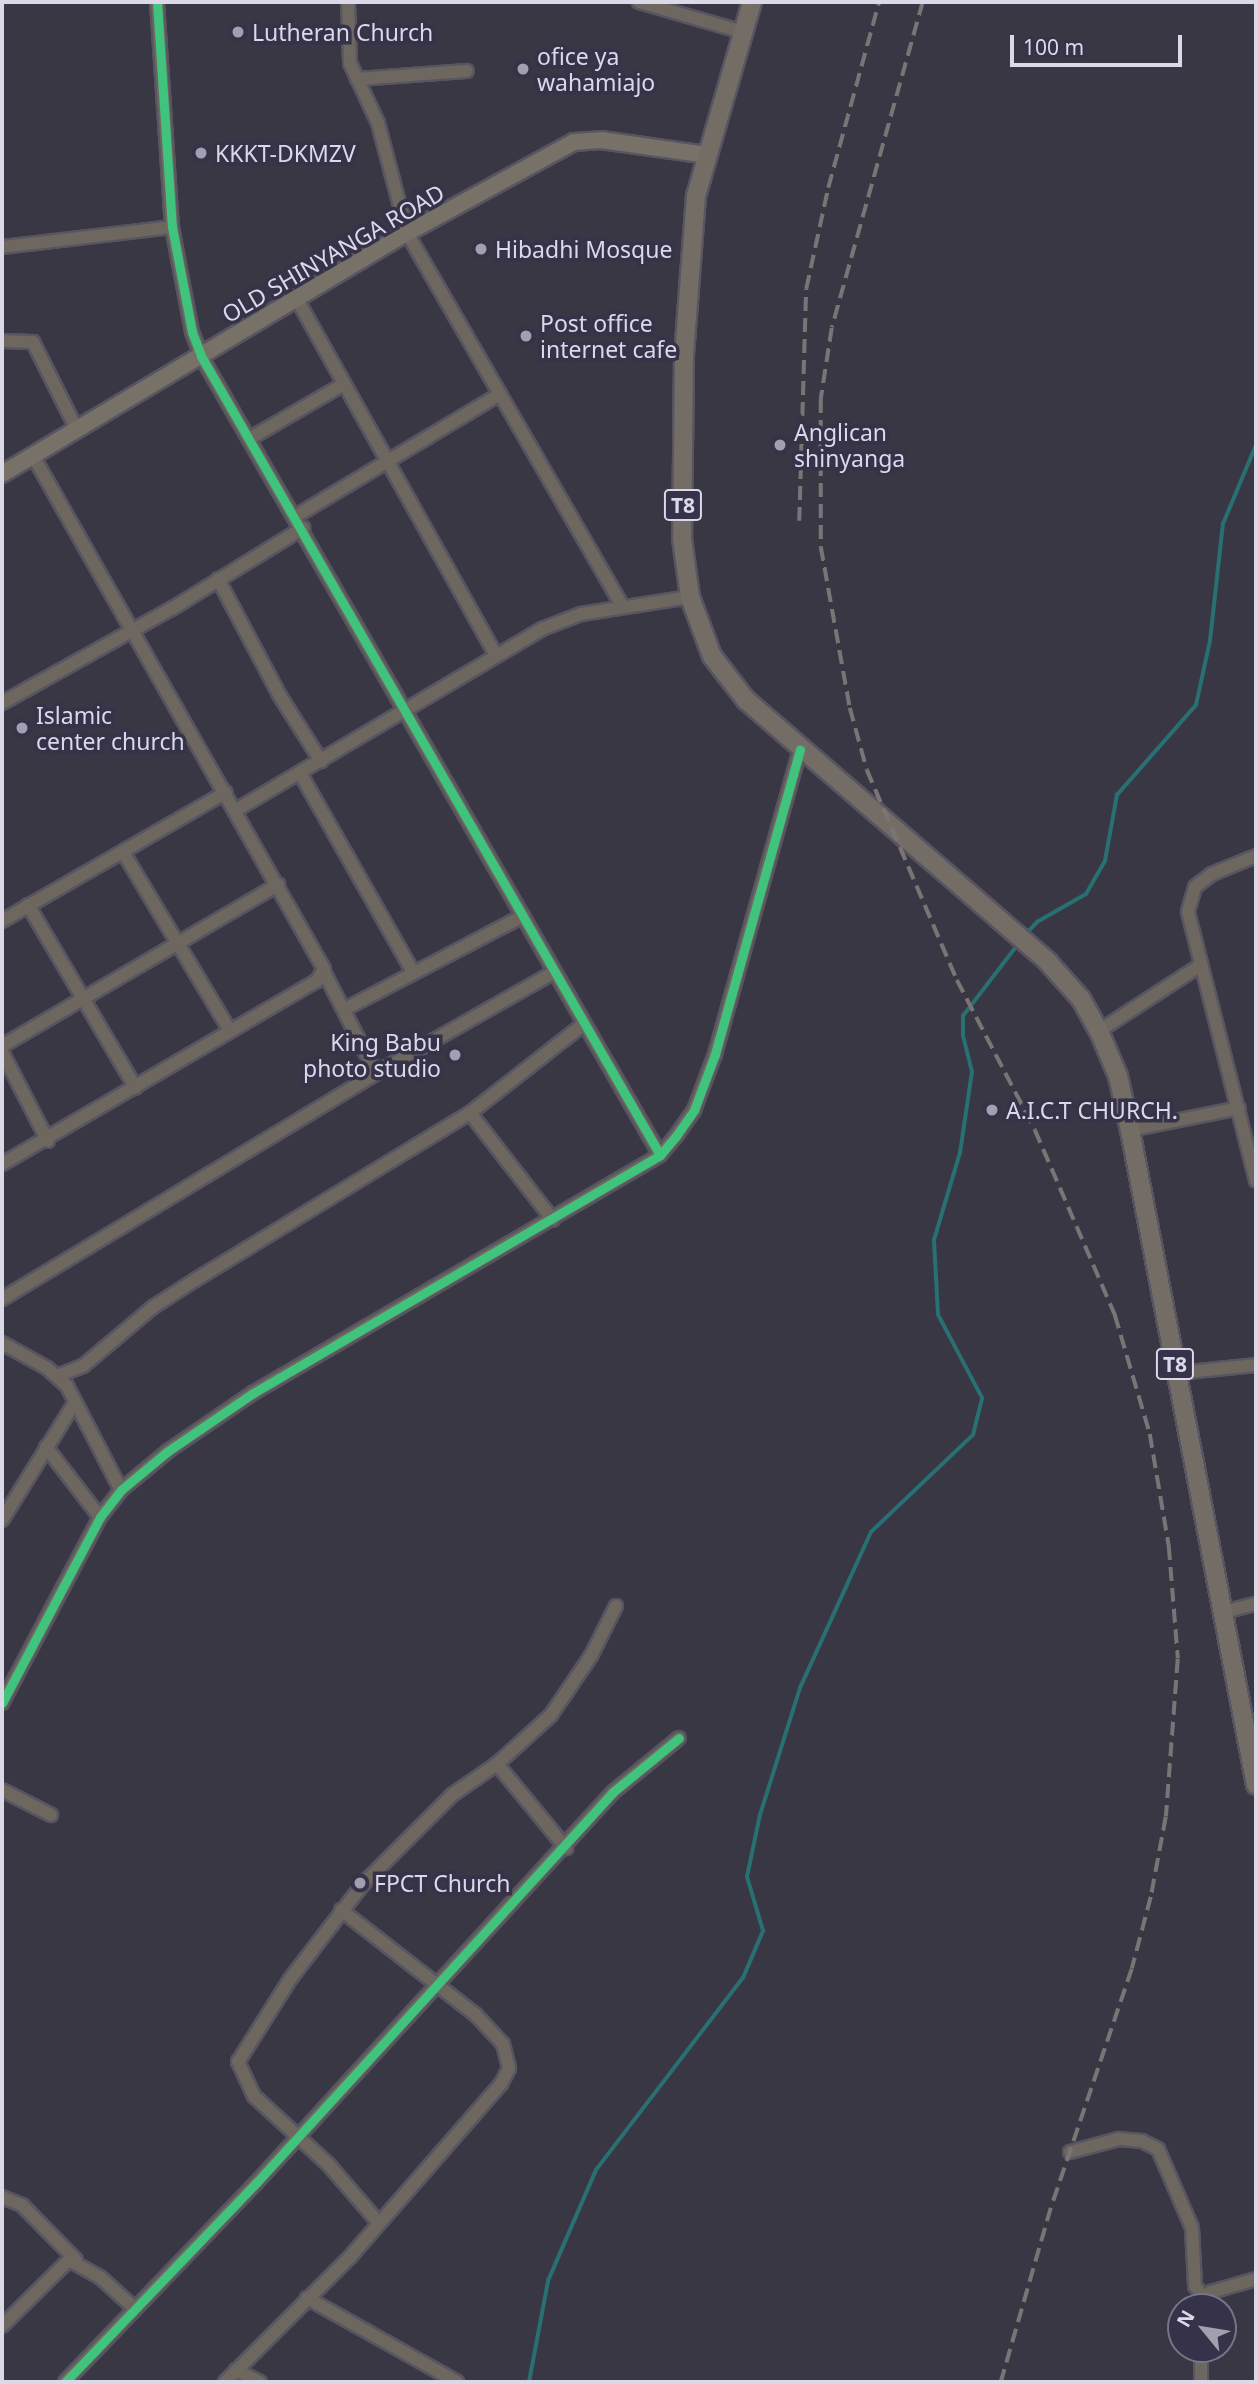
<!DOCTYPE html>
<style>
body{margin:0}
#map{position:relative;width:1258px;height:2384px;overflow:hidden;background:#393744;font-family:"Noto Sans",sans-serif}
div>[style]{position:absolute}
.stream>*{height:3.5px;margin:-1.75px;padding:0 1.75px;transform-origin:1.75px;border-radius:1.75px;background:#287072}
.roads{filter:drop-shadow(2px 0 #575561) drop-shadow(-2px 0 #575561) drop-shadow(0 2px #575561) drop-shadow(0 -2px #575561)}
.minor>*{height:12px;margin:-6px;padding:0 6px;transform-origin:6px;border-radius:6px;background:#6e675f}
.major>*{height:16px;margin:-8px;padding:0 8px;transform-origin:8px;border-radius:8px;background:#787167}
.highway>*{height:18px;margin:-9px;padding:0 9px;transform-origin:9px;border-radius:9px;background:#746d65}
.rail>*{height:3.5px;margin-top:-1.75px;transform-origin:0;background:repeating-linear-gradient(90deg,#7a7575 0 14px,transparent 0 21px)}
.cycleway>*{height:9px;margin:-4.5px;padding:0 4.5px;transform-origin:4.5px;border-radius:4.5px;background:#40c37c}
.dots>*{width:19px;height:19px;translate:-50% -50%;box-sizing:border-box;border:4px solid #353249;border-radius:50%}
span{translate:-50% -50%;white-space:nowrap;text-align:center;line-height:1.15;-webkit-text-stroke:7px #353249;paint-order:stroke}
.shield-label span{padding:2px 5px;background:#353249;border:2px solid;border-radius:5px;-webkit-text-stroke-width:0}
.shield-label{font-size:21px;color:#dbd9e8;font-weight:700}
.poi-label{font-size:23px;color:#dbd9e8}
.left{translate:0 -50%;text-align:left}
.right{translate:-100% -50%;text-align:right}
.street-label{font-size:23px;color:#dbd9e8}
.frame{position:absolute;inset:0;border:4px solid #dbd9e8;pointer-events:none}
.north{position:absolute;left:1167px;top:2293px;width:70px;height:70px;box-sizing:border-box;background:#353249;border:2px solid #777589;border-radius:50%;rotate:300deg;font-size:19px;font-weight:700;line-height:28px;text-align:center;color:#dbd9e8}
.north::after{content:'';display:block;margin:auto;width:24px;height:32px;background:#a2a0af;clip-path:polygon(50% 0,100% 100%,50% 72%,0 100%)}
.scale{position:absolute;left:1010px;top:35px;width:172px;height:32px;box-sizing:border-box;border:4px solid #dbd9e8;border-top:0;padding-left:9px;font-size:21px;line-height:24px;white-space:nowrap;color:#dbd9e8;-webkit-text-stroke:5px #353249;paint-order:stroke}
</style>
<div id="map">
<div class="stream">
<i style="left:1026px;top:934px;width:16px;rotate:-47deg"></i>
<i style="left:1037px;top:922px;width:56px;rotate:-29.7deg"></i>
<i style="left:1086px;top:894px;width:38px;rotate:-60deg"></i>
<i style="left:1105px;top:861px;width:67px;rotate:-79.7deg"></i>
<i style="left:1117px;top:795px;width:120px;rotate:-48.7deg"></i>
<i style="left:1196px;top:705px;width:66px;rotate:-77.7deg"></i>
<i style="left:1210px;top:641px;width:118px;rotate:-83.7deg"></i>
<i style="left:1223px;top:524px;width:86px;rotate:-67.3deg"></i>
<i style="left:529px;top:2382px;width:103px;rotate:-79.3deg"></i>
<i style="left:548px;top:2281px;width:121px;rotate:-66.6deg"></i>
<i style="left:596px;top:2170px;width:242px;rotate:-52.6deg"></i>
<i style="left:743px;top:1978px;width:51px;rotate:-66.9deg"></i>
<i style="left:763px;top:1931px;width:56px;rotate:-106.5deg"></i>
<i style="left:747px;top:1877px;width:63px;rotate:-78.2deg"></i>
<i style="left:760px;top:1815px;width:133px;rotate:-72.5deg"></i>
<i style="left:800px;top:1688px;width:171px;rotate:-65.5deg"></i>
<i style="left:871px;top:1532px;width:141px;rotate:-43.6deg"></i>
<i style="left:973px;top:1435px;width:38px;rotate:-76deg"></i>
<i style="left:982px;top:1398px;width:94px;rotate:-117.9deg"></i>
<i style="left:938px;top:1315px;width:75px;rotate:-93.1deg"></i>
<i style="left:934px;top:1240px;width:91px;rotate:-73.4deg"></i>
<i style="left:960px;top:1153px;width:82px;rotate:-81.6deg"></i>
<i style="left:972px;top:1072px;width:36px;rotate:-104deg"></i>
<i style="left:963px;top:1037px;width:21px;rotate:-90deg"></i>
<i style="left:963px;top:1016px;width:92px;rotate:-52.5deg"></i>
</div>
<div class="roads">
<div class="minor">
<i style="left:157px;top:2px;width:225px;rotate:86.2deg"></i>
<i style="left:172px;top:227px;width:107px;rotate:79.2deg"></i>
<i style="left:192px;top:332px;width:26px;rotate:69deg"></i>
<i style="left:201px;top:356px;width:921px;rotate:60.12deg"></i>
<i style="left:348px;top:2px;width:61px;rotate:88.1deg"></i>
<i style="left:350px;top:63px;width:66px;rotate:65deg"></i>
<i style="left:378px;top:123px;width:114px;rotate:75.2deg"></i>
<i style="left:407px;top:233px;width:431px;rotate:60deg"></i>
<i style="left:639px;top:2px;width:108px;rotate:16.1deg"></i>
<i style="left:357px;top:79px;width:110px;rotate:-4.2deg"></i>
<i style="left:2px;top:247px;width:171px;rotate:-6.7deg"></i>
<i style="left:298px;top:301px;width:406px;rotate:60.8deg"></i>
<i style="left:2px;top:341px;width:31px;rotate:2deg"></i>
<i style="left:33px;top:342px;width:96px;rotate:63.4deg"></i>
<i style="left:249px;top:439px;width:110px;rotate:-30.1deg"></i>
<i style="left:296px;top:516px;width:238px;rotate:-30.9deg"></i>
<i style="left:218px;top:579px;width:132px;rotate:62.1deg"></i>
<i style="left:280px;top:696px;width:77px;rotate:57.8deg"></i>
<i style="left:2px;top:703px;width:196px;rotate:-29.1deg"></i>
<i style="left:173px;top:608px;width:153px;rotate:-31.6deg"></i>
<i style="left:300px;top:773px;width:227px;rotate:60.4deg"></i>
<i style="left:236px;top:810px;width:356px;rotate:-30.6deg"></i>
<i style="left:542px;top:629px;width:42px;rotate:-21deg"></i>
<i style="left:581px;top:614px;width:110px;rotate:-8.9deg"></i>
<i style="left:123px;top:852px;width:206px;rotate:59.1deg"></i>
<i style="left:1256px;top:856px;width:48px;rotate:157.8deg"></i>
<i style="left:1212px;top:874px;width:21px;rotate:143deg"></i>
<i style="left:1195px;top:887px;width:26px;rotate:106deg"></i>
<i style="left:1188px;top:912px;width:277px;rotate:75.8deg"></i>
<i style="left:28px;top:905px;width:212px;rotate:59.5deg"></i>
<i style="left:2px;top:921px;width:258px;rotate:-29.9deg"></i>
<i style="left:324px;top:972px;width:114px;rotate:62.8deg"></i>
<i style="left:345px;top:1009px;width:201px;rotate:-27.6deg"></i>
<i style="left:1099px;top:1031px;width:119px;rotate:-33deg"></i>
<i style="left:2px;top:1046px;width:320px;rotate:-30.3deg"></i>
<i style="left:2px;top:1052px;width:100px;rotate:62.7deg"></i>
<i style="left:470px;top:1113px;width:135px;rotate:52.2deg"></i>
<i style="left:1130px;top:1130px;width:111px;rotate:-11.4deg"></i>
<i style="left:2px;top:1164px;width:364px;rotate:-30.2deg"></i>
<i style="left:317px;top:981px;width:14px;rotate:-60deg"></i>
<i style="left:324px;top:969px;width:590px;rotate:-119.56deg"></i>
<i style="left:2px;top:1299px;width:437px;rotate:-31.1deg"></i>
<i style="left:376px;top:1073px;width:203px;rotate:-29.5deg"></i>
<i style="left:2px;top:1343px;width:51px;rotate:29.1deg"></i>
<i style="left:47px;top:1368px;width:27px;rotate:42deg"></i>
<i style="left:67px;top:1386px;width:117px;rotate:62.6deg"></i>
<i style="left:1177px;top:1373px;width:79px;rotate:-5.8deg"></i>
<i style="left:57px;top:1376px;width:28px;rotate:-21deg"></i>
<i style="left:83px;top:1366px;width:92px;rotate:-40.1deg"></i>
<i style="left:153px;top:1307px;width:50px;rotate:-32.7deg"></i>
<i style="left:195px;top:1280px;width:322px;rotate:-31.3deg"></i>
<i style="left:470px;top:1113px;width:145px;rotate:-38deg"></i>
<i style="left:46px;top:1447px;width:88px;rotate:52.4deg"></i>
<i style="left:2px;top:1520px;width:137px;rotate:-58.2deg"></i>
<i style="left:1223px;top:1612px;width:34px;rotate:-14deg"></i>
<i style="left:2px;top:1703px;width:210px;rotate:-62.2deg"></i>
<i style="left:100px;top:1517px;width:34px;rotate:-52deg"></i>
<i style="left:121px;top:1490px;width:61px;rotate:-39.7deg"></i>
<i style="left:168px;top:1451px;width:103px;rotate:-34.3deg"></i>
<i style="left:253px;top:1393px;width:471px;rotate:-30.3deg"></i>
<i style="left:660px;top:1155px;width:25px;rotate:-50deg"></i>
<i style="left:676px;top:1136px;width:32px;rotate:-55deg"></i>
<i style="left:694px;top:1110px;width:60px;rotate:-69.4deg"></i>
<i style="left:715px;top:1054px;width:316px;rotate:-74.4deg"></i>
<i style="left:497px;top:1764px;width:109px;rotate:50.6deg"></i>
<i style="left:2px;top:1790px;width:55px;rotate:27deg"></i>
<i style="left:1070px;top:2152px;width:51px;rotate:-14.9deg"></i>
<i style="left:1119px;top:2139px;width:23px;rotate:5deg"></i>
<i style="left:1142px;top:2141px;width:18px;rotate:27deg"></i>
<i style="left:1158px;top:2149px;width:86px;rotate:66.7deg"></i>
<i style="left:1192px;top:2228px;width:58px;rotate:87deg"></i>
<i style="left:1195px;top:2286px;width:17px;rotate:50deg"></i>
<i style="left:2px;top:2197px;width:22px;rotate:22deg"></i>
<i style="left:22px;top:2205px;width:77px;rotate:45.5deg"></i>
<i style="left:379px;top:2223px;width:77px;rotate:-130.8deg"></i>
<i style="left:329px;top:2165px;width:102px;rotate:-137.4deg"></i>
<i style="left:254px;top:2096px;width:38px;rotate:-115deg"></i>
<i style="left:238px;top:2062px;width:99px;rotate:-57.8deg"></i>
<i style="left:291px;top:1978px;width:118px;rotate:-52.5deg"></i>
<i style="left:363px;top:1884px;width:126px;rotate:-45deg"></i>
<i style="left:452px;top:1795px;width:55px;rotate:-34.6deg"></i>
<i style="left:497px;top:1764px;width:73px;rotate:-42.2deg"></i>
<i style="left:551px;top:1715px;width:71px;rotate:-55.9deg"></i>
<i style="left:591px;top:1656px;width:56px;rotate:-63.4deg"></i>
<i style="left:307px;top:2298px;width:172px;rotate:29.2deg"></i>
<i style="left:1203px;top:2307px;width:17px;rotate:-62deg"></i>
<i style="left:1211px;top:2292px;width:47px;rotate:-16.1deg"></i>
<i style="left:2px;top:2326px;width:94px;rotate:-44.6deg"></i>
<i style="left:69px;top:2260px;width:35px;rotate:29deg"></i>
<i style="left:100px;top:2277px;width:45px;rotate:42.3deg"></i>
<i style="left:1201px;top:2349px;width:33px;rotate:90deg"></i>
<i style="left:236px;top:2370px;width:27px;rotate:27deg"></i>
<i style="left:65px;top:2382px;width:276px;rotate:-46.2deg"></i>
<i style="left:256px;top:2183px;width:529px;rotate:-47.6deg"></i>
<i style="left:613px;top:1792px;width:85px;rotate:-39.3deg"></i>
<i style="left:225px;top:2382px;width:177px;rotate:-45deg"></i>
<i style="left:350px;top:2257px;width:230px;rotate:-48.9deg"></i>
<i style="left:501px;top:2084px;width:18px;rotate:-63deg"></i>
<i style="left:509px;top:2068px;width:25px;rotate:-104deg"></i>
<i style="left:503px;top:2044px;width:40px;rotate:-133deg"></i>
<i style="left:476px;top:2015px;width:171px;rotate:-142.1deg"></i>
</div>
<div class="major">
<i style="left:2px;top:474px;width:471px;rotate:-30.8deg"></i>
<i style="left:407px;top:233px;width:190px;rotate:-28.6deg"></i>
<i style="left:574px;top:142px;width:27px;rotate:-4deg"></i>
<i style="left:601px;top:140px;width:106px;rotate:8.1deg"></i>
</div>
<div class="highway">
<i style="left:752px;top:2px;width:202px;rotate:106.1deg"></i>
<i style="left:696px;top:196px;width:161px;rotate:94.3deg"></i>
<i style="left:684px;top:357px;width:182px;rotate:90.6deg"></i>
<i style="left:682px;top:539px;width:59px;rotate:82.1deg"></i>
<i style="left:690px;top:597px;width:63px;rotate:69.6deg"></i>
<i style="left:712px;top:656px;width:56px;rotate:52.3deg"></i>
<i style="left:746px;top:700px;width:400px;rotate:40.9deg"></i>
<i style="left:1048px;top:962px;width:50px;rotate:48.3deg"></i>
<i style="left:1081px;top:999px;width:37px;rotate:61deg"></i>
<i style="left:1099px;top:1031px;width:49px;rotate:67.1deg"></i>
<i style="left:1118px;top:1076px;width:55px;rotate:77.5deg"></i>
<i style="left:1130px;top:1130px;width:667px;rotate:79.11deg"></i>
</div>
</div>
<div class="rail">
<i style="left:923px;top:2px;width:338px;rotate:105.6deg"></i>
<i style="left:832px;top:328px;width:72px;rotate:98.8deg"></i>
<i style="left:821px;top:399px;width:148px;rotate:90deg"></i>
<i style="left:821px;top:547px;width:164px;rotate:79.8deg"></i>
<i style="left:850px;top:708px;width:64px;rotate:74.7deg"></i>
<i style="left:867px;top:770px;width:228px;rotate:66.8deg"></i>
<i style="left:957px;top:980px;width:169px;rotate:62.5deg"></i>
<i style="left:1035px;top:1130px;width:202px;rotate:66.6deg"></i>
<i style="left:1115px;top:1315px;width:124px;rotate:73.6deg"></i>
<i style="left:1150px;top:1434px;width:114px;rotate:80.4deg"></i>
<i style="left:1169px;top:1546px;width:113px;rotate:85.4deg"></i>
<i style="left:1178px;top:1659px;width:158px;rotate:94.3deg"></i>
<i style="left:1166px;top:1817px;width:81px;rotate:100.6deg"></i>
<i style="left:1151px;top:1897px;width:74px;rotate:104.8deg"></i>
<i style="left:1132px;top:1969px;width:252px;rotate:108.7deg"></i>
<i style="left:1051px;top:2208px;width:181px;rotate:106deg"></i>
<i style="left:799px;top:521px;width:232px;rotate:-88.3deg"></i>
<i style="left:806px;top:289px;width:103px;rotate:-77.7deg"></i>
<i style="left:828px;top:188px;width:193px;rotate:-74.7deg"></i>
</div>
<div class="cycleway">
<i style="left:157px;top:2px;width:225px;rotate:86.2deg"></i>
<i style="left:172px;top:227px;width:107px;rotate:79.2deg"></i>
<i style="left:192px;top:332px;width:26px;rotate:69deg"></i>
<i style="left:201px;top:356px;width:921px;rotate:60.12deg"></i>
<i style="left:2px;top:1703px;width:210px;rotate:-62.2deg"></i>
<i style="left:100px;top:1517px;width:34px;rotate:-52deg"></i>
<i style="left:121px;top:1490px;width:61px;rotate:-39.7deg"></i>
<i style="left:168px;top:1451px;width:103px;rotate:-34.3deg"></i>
<i style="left:253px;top:1393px;width:471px;rotate:-30.3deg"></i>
<i style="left:660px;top:1155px;width:25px;rotate:-50deg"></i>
<i style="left:676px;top:1136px;width:32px;rotate:-55deg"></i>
<i style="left:694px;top:1110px;width:60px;rotate:-69.4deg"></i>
<i style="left:715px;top:1054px;width:316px;rotate:-74.4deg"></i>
<i style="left:65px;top:2382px;width:276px;rotate:-46.2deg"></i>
<i style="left:256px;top:2183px;width:529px;rotate:-47.6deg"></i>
<i style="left:613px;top:1792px;width:85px;rotate:-39.3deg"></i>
</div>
<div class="dots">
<i style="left:238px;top:32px;background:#a2a0af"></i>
<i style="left:523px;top:69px;background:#a2a0af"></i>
<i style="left:201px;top:153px;background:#a2a0af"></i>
<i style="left:481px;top:249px;background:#a2a0af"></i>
<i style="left:526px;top:336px;background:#a2a0af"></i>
<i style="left:780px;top:445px;background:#a2a0af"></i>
<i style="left:22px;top:728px;background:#a2a0af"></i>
<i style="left:455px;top:1055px;background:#a2a0af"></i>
<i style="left:992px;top:1110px;background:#a2a0af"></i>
<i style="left:360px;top:1883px;background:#a2a0af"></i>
</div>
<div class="shield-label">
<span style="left:683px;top:505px">T8</span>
<span style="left:1175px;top:1364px">T8</span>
</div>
<div class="poi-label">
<span class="left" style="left:252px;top:32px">Lutheran Church</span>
<span class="left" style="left:537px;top:69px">ofice ya<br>wahamiajo</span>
<span class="left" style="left:215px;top:153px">KKKT-DKMZV</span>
<span class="left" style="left:495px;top:249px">Hibadhi Mosque</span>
<span class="left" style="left:540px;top:336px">Post office<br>internet cafe</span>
<span class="left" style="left:794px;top:445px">Anglican<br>shinyanga</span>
<span class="left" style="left:36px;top:728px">Islamic<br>center church</span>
<span class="right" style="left:441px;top:1055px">King Babu<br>photo studio</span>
<span class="left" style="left:1006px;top:1110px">A.I.C.T CHURCH.</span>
<span class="left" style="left:374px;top:1883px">FPCT Church</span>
</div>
<div class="street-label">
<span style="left:333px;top:253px;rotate:-30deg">OLD SHINYANGA ROAD</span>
</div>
<div class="frame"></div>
<div class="north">N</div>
<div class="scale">100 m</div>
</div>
